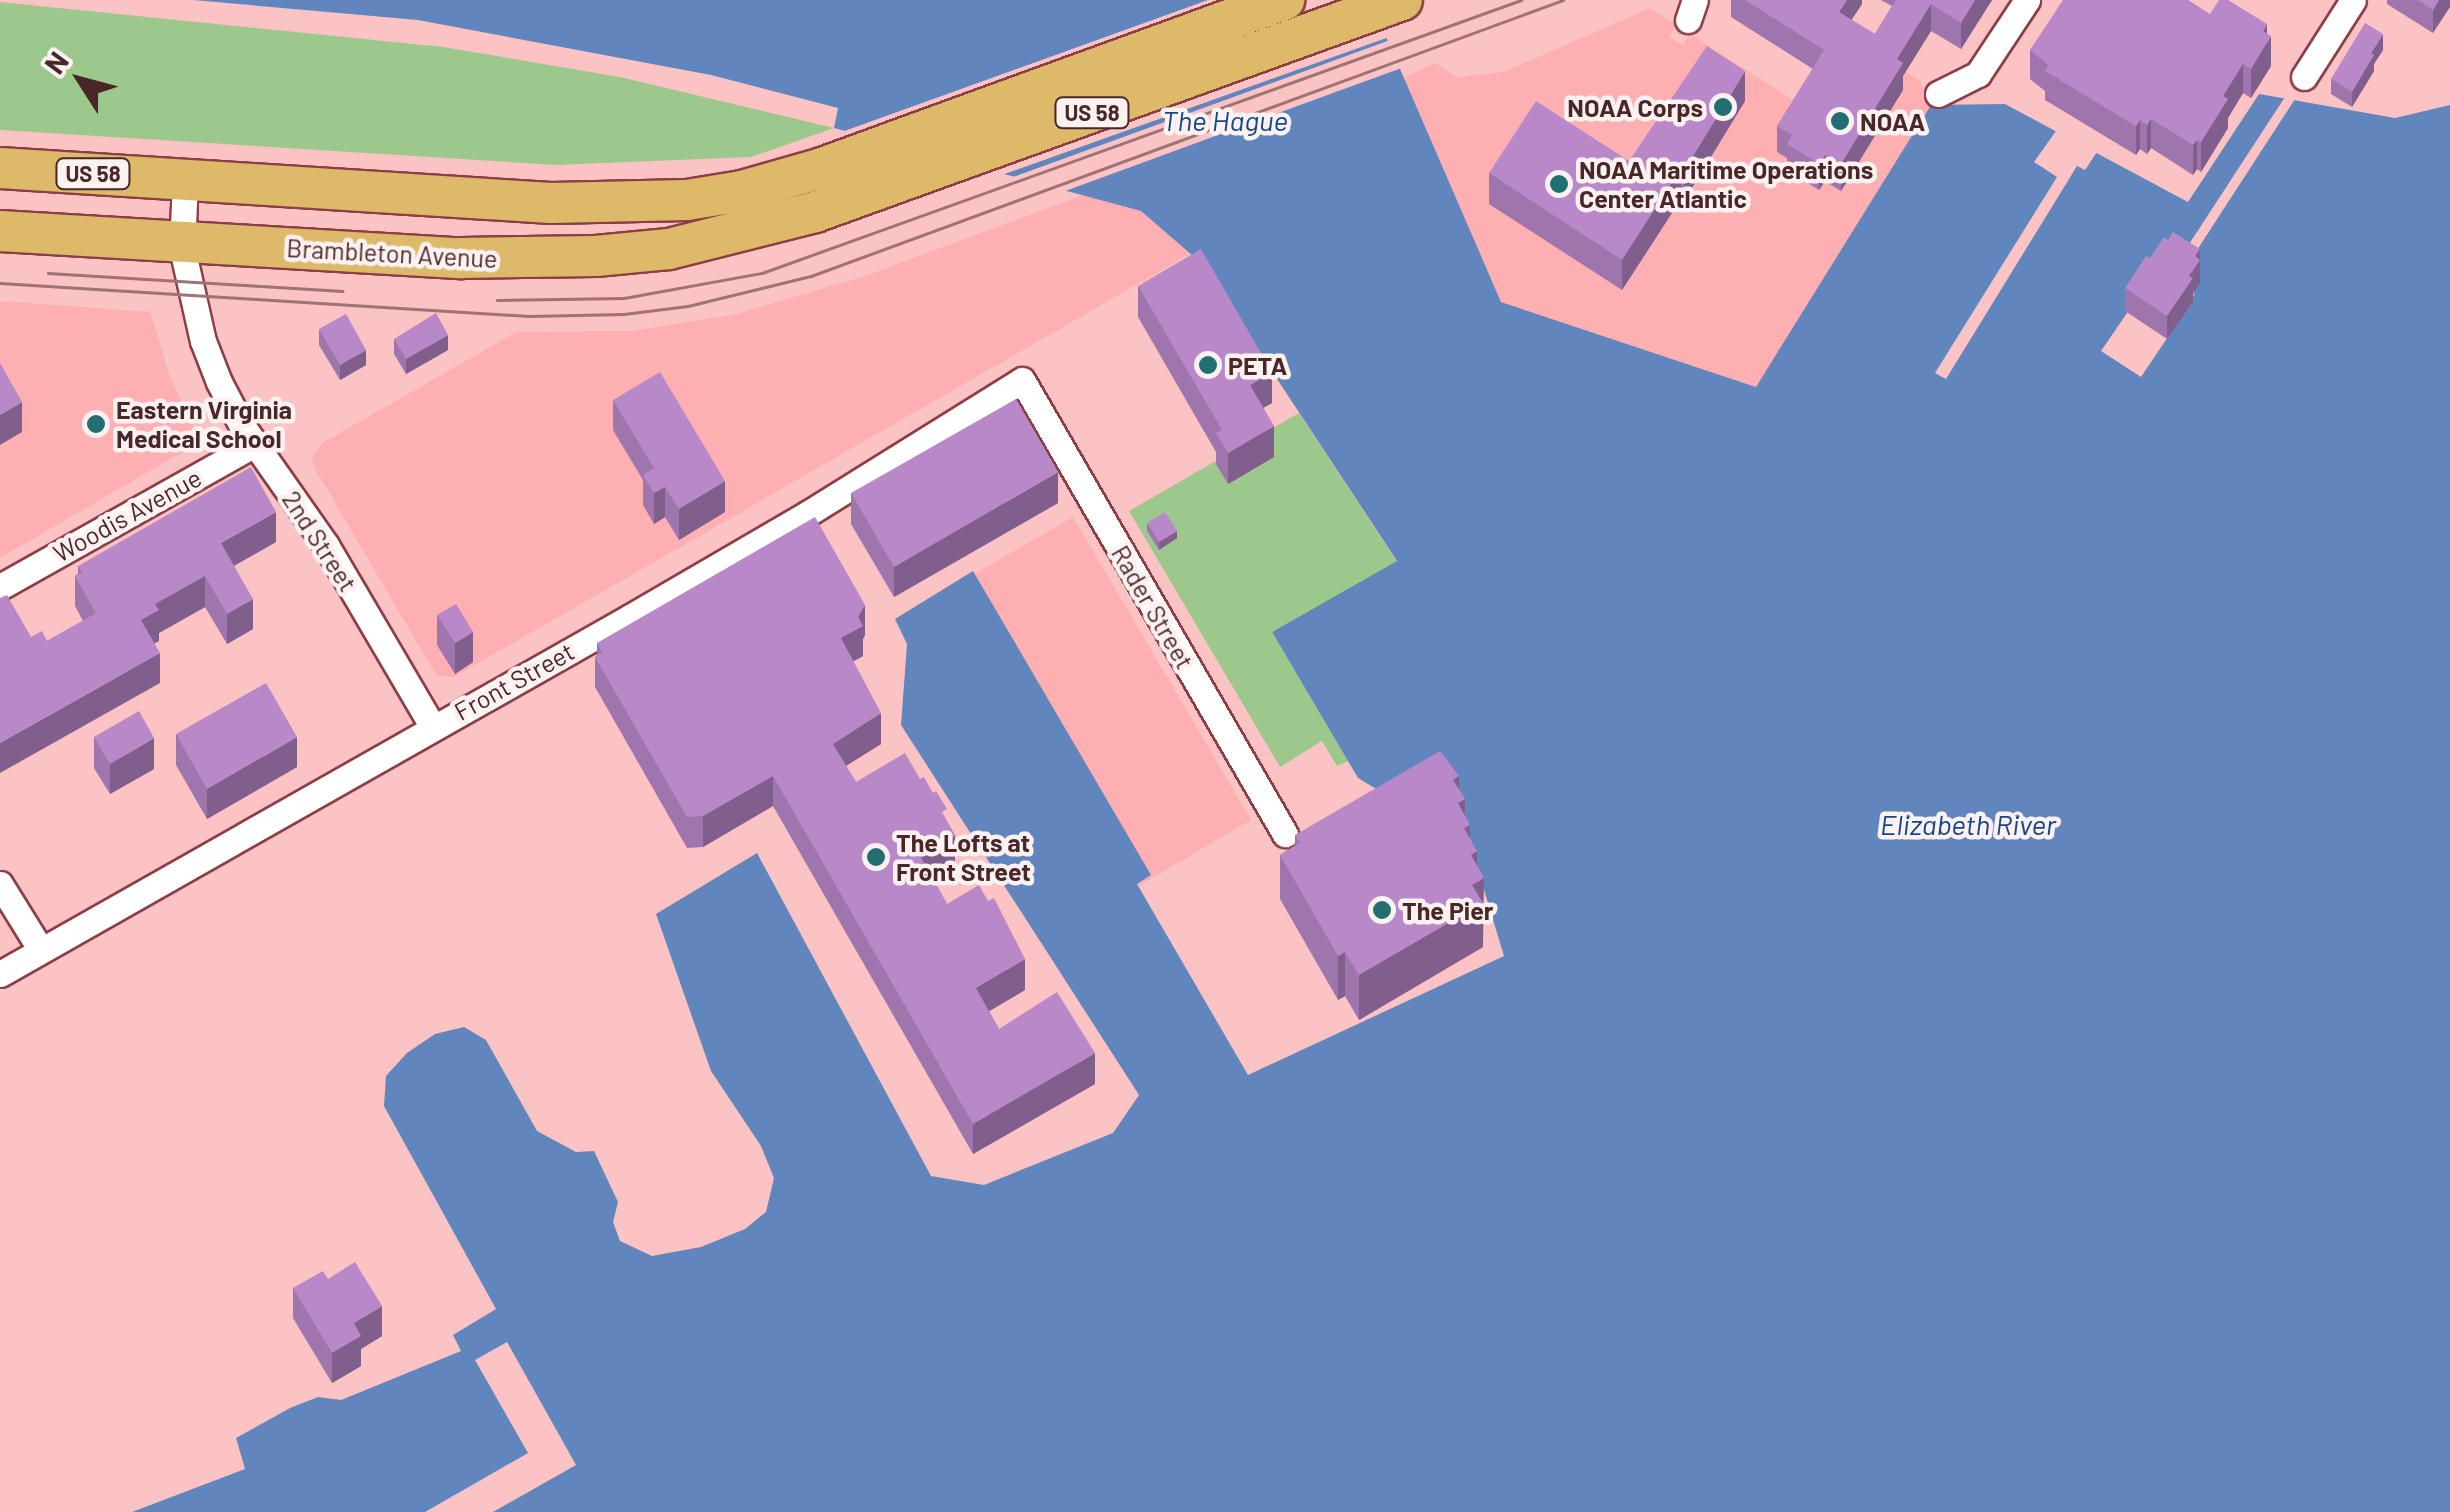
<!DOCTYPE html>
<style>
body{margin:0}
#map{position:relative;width:2450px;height:1512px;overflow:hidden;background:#fbc3c4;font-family:Barlow,sans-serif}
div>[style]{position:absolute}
.built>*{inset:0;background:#feafb1}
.green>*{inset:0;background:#9dc88c}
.water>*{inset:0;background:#6086bd}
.pier>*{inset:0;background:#fbc3c4}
.roads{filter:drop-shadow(2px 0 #8c3e44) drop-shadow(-2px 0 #8c3e44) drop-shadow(0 2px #8c3e44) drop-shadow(0 -2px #8c3e44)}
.minor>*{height:25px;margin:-12.5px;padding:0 12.5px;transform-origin:12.5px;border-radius:12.5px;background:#fff}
.primary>*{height:40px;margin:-20px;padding:0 20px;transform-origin:20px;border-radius:20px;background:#ddb969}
.tram>*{height:2.5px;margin:-1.25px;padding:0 1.25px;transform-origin:1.25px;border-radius:1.25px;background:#9f7273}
.wall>*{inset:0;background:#9e75ad}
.shaded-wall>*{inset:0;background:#815f8d}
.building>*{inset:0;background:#b888c9}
.dots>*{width:28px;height:28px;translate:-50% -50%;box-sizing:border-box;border:5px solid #fbf1f1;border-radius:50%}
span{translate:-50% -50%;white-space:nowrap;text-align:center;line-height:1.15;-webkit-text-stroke:9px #fbf1f1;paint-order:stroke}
.shield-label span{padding:2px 8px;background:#fbf1f1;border:2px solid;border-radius:8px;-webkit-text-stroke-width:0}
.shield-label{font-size:22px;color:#492627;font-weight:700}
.poi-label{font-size:25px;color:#492627;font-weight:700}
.right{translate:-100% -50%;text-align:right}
.left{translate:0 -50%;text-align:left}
.street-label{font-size:25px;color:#492627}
.water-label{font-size:28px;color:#134689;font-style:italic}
.north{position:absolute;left:30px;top:30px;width:100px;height:100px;-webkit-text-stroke:8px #fbf1f1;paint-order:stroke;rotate:306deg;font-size:28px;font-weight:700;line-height:40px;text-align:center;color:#492627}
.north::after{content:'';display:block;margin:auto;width:35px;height:45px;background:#492627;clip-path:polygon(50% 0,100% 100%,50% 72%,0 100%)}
</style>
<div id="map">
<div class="built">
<i style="clip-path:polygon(1650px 8px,1676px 25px,1669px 36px,1674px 40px,1683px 45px,1690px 34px,1801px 105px,1847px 34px,1920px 81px,1930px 107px,1757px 387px,1501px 302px,1405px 81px,1406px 77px,1435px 63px,1457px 77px,1504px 72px)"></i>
<i style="clip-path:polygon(1086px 194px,1141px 210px,1190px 254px,454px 677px,438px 676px,432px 668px,314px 467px,312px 456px,324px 442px,516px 332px,632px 331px,737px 314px,865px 276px)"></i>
<i style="clip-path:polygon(0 301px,150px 312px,170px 377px,199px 438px,186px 450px,0 558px)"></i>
<i style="clip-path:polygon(1073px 517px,1251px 820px,1138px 886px,959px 583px)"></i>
</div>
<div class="green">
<i style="clip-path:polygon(0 2px,443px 47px,620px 77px,834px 128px,751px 157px,556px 165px,0 130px)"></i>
<i style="clip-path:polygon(1299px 413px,1397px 562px,1272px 632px,1348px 761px,1337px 766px,1322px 741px,1280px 767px,1129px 511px)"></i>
</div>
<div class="water">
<i style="clip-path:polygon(193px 0,1380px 0,1381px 25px,1501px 302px,1756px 387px,1931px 105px,2005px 104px,2188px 202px,2259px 94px,2395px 118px,2450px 105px,2450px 1512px,132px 1512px,245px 1469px,236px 1438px,290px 1408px,318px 1397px,341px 1400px,461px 1351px,453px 1335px,496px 1309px,384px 1106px,386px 1076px,407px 1053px,435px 1034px,464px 1027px,486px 1040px,537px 1131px,576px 1152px,594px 1151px,618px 1202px,613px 1222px,620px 1241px,652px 1256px,701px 1247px,745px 1229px,766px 1212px,774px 1178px,761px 1146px,711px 1071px,656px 914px,757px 853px,931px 1176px,984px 1185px,1113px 1133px,1139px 1095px,901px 725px,907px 644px,895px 619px,973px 571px,1151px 875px,1137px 884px,1248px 1075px,1504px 956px,1452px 784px,1383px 793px,1358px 778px,1272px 632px,1397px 561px,1200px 262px,1141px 211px,834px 128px,838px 108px,711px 75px,418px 20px)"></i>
</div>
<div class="pier">
<i style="clip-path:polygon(1208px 0,1385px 0,1392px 36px,996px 177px,836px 134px)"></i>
<i style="clip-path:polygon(1393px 39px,1407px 66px,1057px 194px,1005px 180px)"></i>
<i style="clip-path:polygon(2285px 97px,2295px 99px,2188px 264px,2200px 273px,2192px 301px,2141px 377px,2101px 351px,2149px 281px,2180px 258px)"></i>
<i style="clip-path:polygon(2056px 131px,2097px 152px,2085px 170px,2077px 166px,1946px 379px,1935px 373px,2057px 177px,2034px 162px)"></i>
<i style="clip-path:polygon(507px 1342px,576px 1465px,493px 1512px,425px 1512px,528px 1453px,475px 1360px)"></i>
</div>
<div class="roads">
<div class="minor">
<i style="left:1688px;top:20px;width:21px;rotate:-71deg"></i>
<i style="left:2304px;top:77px;width:91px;rotate:-57.5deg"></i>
<i style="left:1938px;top:94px;width:45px;rotate:-26.6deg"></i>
<i style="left:1978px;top:74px;width:89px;rotate:-56.5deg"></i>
<i style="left:185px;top:180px;width:68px;rotate:92.5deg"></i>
<i style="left:182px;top:248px;width:95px;rotate:77.3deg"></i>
<i style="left:203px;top:341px;width:44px;rotate:68.7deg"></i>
<i style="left:219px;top:382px;width:47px;rotate:62.4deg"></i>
<i style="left:241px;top:424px;width:148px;rotate:54.9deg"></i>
<i style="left:326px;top:545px;width:210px;rotate:59.6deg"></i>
<i style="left:0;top:587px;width:292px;rotate:-29.3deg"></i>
<i style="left:0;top:884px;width:78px;rotate:58.2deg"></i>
<i style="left:0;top:974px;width:724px;rotate:-29.54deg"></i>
<i style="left:630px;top:617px;width:205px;rotate:-30.2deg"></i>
<i style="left:807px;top:514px;width:253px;rotate:-31.9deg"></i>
<i style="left:1022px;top:380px;width:525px;rotate:59.92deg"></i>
</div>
<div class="primary">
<i style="left:0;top:168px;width:552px;rotate:3.63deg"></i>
<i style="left:551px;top:203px;width:136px;rotate:-1.3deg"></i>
<i style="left:687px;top:200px;width:56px;rotate:-9.3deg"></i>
<i style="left:742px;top:191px;width:83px;rotate:-16deg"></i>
<i style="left:822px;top:168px;width:492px;rotate:-20deg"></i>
<i style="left:0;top:231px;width:462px;rotate:3.4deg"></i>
<i style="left:461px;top:258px;width:135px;rotate:-0.8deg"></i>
<i style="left:596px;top:256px;width:73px;rotate:-5.5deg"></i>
<i style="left:669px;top:249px;width:151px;rotate:-14.2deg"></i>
<i style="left:815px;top:212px;width:624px;rotate:-19.86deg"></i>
</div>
</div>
<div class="tram">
<i style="left:48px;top:273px;width:295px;rotate:3.5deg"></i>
<i style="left:0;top:283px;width:530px;rotate:3.57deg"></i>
<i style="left:529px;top:316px;width:95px;rotate:-1.2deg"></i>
<i style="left:624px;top:314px;width:64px;rotate:-7.1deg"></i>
<i style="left:688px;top:306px;width:127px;rotate:-13.7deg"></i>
<i style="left:811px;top:276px;width:801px;rotate:-20.15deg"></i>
<i style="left:497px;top:300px;width:127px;rotate:-0.9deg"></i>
<i style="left:624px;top:298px;width:140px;rotate:-10.3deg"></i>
<i style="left:762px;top:273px;width:807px;rotate:-19.78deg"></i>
</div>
<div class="wall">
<i style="clip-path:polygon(1731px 0,1862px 0,1862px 4px,1851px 20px,1875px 34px,1892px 6px,1881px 0,1992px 0,1961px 49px,1931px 31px,1903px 76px,1903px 90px,1841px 191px,1825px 181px,1819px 190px,1787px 170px,1787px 158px,1777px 152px,1777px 126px,1813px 69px,1731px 17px)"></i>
<i style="clip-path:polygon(2387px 0,2450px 0,2433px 33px,2387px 4px)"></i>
<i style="clip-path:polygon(2210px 14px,2267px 34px,2271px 66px,2251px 98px,2243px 93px,2228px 118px,2228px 128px,2201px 172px,2197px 169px,2193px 175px,2151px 148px,2147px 154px,2140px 149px,2136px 155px,2045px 100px,2045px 91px,2030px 79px,2030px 50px)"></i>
<i style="clip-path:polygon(2383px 50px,2374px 64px,2374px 71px,2352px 107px,2331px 94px,2331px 79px)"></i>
<i style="clip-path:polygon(1745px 101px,1684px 201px,1681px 199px,1622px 290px,1489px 204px,1489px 173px,1629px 161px)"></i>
<i style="clip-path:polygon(2168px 240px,2200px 249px,2200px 283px,2193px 294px,2193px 302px,2167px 339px,2125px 311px,2125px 288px)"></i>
<i style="clip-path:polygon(1138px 286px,1272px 403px,1263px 408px,1274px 457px,1228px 484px,1216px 464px,1216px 452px,1138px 317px)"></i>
<i style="clip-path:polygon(319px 329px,366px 365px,340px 380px,319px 345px)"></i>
<i style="clip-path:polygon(394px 339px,448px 350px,406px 374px,394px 354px)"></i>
<i style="clip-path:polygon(613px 400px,725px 512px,679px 540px,665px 517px,654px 524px,643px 505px,643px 480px,613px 430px)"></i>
<i style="clip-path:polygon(851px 493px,1058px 503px,894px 597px,851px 524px)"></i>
<i style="clip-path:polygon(1147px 523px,1177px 538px,1159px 550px,1147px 531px)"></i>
<i style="clip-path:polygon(276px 542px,234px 566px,253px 629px,227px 644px,205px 607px,159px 633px,159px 641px,154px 643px,160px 683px,31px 637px,47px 641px,83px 621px,75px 606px,75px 576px,78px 574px,78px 566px)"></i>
<i style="clip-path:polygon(437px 615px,473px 662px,455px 674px,437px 645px)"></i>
<i style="clip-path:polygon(865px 635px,863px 639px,863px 656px,853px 661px,881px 744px,846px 766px,856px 782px,920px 779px,947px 822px,955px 866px,933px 879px,947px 904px,1025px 990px,989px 1011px,999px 1029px,1095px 1084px,973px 1154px,773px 806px,703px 847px,687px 848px,595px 687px,595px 657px,597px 655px,597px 643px)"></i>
<i style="clip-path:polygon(176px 734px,297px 767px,207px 819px,176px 765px)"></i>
<i style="clip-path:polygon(94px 737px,154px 769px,110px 794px,94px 768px)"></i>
<i style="clip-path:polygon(1459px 790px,1477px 865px,1484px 922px,1483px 923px,1483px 947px,1359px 1020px,1345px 996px,1338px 1000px,1280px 899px,1280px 855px,1295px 845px,1295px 835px)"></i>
<i style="clip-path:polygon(328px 1279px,382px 1336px,361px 1349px,361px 1366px,332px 1383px,293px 1318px,293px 1288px)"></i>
</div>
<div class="shaded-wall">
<i style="clip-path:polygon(1847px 0,1862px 0,1862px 4px,1839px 39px,1839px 12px)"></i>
<i style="clip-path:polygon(1975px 0,1992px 0,1961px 49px,1961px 23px)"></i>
<i style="clip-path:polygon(2439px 0,2450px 0,2450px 7px,2433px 33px,2433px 10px)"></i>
<i style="clip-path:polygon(1931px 4px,1931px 31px,1903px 76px,1903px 90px,1841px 191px,1841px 164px,1897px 59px)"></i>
<i style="clip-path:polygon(2267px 24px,2267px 43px,2271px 36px,2271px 66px,2251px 98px,2251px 69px,2263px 31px)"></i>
<i style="clip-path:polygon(2383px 34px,2383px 50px,2374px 64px,2374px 71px,2352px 107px,2352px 92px,2371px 53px)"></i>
<i style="clip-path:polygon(2243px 64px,2243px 93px,2228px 118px,2228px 128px,2201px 172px,2201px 142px,2223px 96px)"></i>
<i style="clip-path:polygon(1745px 71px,1745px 101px,1684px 201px,1684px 171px)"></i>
<i style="clip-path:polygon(2151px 119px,2151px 148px,2147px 154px,2147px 125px)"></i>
<i style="clip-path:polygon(2140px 120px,2140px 149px,2136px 155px,2136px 126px)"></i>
<i style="clip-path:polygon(2197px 140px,2197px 169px,2193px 175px,2193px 145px)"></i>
<i style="clip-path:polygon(1825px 155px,1825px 181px,1819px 190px,1819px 164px)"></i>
<i style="clip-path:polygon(1681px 168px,1681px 199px,1622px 290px,1622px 260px)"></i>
<i style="clip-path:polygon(2200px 249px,2200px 283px,2193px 294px,2193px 302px,2167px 339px,2167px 316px,2189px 276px,2195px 256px)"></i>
<i style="clip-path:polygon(448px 335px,448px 350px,406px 374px,406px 359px)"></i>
<i style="clip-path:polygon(366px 350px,366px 365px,340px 380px,340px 365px)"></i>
<i style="clip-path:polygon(1272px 372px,1272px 403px,1250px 415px,1250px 385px)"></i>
<i style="clip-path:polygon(22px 402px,22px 432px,0 445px,0 415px)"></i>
<i style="clip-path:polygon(1274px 426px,1274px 457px,1228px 484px,1228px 453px)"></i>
<i style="clip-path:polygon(1058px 472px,1058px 503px,894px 597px,894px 567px)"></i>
<i style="clip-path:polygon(725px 481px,725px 512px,679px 540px,679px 509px)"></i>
<i style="clip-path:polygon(665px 487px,665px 517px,654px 524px,654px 493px)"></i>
<i style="clip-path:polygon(276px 512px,276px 542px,221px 573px,221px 543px)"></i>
<i style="clip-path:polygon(1177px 531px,1177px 538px,1159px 550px,1159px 542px)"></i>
<i style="clip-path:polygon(205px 576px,205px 607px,159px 633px,159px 641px,141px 651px,141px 620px,155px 604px)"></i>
<i style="clip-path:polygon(253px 599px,253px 629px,227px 644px,227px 614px)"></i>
<i style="clip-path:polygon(865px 605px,865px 635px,863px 639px,863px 656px,841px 668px,841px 638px)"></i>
<i style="clip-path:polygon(473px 632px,473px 662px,455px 674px,455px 643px)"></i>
<i style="clip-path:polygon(160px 653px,160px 683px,0 773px,0 743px)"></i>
<i style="clip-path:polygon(881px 713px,881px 744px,833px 774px,833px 744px)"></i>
<i style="clip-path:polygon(297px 737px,297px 767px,207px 819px,207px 789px)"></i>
<i style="clip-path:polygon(154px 738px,154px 769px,110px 794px,110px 764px)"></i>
<i style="clip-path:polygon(773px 776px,773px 806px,703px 847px,703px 816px)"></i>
<i style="clip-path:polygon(1459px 776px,1459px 802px,1465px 799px,1465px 828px,1470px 825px,1470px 869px,1453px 780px)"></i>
<i style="clip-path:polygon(955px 835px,955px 866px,920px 886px,920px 856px)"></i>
<i style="clip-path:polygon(1477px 851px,1477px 882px,1484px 878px,1483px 947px,1359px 1020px,1359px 975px,1471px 855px)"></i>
<i style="clip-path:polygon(1345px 952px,1345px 996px,1338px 1000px,1338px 956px)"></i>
<i style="clip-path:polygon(1025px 959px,1025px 990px,976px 1019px,976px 988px)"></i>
<i style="clip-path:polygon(1095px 1053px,1095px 1084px,973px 1154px,973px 1124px)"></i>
<i style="clip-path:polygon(382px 1306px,382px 1336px,361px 1349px,361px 1366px,332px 1383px,332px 1353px,354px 1323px)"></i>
</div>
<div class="building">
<i style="clip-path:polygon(1745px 0,1847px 0,1839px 12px,1875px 34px,1896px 0,1975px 0,1961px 23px,1931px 4px,1897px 59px,1903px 63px,1841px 164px,1825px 155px,1819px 164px,1787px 144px,1792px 135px,1777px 126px,1824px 50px)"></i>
<i style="clip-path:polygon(2063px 0,2188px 0,2210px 14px,2219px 0,2228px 0,2267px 24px,2263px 31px,2271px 36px,2251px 69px,2243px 64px,2223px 96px,2228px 99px,2201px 142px,2197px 140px,2193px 145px,2151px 119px,2147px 125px,2140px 120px,2136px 126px,2045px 71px,2048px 65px,2030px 50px)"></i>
<i style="clip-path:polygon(2418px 0,2439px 0,2433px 10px)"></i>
<i style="clip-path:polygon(2365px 23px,2383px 34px,2371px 53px,2374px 55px,2352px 92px,2331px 79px)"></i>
<i style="clip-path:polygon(1707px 46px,1745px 71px,1684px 171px,1681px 168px,1622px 260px,1489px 173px,1536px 101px,1629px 161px)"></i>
<i style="clip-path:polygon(2173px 232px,2200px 249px,2195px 256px,2200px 260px,2189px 276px,2193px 278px,2167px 316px,2125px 288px,2146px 256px,2150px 258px,2164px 237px,2168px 240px)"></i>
<i style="clip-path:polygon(1201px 249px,1272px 372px,1250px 385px,1274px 426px,1228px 453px,1216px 433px,1222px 430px,1138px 286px)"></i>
<i style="clip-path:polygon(436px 313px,448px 335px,406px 359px,394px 339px)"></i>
<i style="clip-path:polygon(346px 314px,366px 350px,340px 365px,319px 329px)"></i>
<i style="clip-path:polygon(0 363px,22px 402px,0 415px)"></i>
<i style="clip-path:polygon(660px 372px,725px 481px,679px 509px,665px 487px,654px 493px,643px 475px,654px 468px,613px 400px)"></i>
<i style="clip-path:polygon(1016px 399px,1058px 472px,894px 567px,851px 493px)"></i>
<i style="clip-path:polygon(251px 467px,276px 512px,221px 543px,253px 599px,227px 614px,205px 576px,155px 604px,159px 610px,141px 620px,160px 653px,0 743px,0 598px,7px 595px,31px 637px,42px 631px,47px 641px,96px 613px,75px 576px,82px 572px,78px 566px)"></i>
<i style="clip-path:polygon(1165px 512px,1177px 531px,1159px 542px,1147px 523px)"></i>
<i style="clip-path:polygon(815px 517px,865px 605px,858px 617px,863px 626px,841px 638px,881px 713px,833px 744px,856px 782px,905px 753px,920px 779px,924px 777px,933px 793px,936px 791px,947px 809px,942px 812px,955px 835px,920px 856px,947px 904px,979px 885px,988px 901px,994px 898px,1025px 959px,976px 988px,999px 1029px,1057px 992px,1095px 1053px,973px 1124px,773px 776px,703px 816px,687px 817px,595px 657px,602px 652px,597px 643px)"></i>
<i style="clip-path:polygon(456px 604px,473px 632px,455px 643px,437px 615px)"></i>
<i style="clip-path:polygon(266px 683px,297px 737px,207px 789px,176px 734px)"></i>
<i style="clip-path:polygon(139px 711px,154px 738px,110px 764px,94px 737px)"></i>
<i style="clip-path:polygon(1440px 751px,1459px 776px,1453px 780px,1465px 799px,1458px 803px,1470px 825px,1464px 828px,1477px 851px,1471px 855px,1484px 878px,1472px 885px,1483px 903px,1359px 975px,1345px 952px,1338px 956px,1280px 855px,1300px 843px,1295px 835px)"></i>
<i style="clip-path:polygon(355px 1262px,382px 1306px,354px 1323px,361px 1336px,332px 1353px,293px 1288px,323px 1271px,328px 1279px)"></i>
</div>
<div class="dots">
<i style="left:1723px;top:107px;background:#226e70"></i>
<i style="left:1840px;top:121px;background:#226e70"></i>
<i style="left:1559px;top:184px;background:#226e70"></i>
<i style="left:1208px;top:365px;background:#226e70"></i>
<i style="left:96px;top:424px;background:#226e70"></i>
<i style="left:876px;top:857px;background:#226e70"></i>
<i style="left:1382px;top:910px;background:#226e70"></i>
</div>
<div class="shield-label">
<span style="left:1092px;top:113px">US 58</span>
<span style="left:93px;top:174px">US 58</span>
</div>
<div class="poi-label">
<span class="right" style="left:1703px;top:107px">NOAA Corps</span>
<span class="left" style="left:1860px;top:121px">NOAA</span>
<span class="left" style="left:1579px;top:184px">NOAA Maritime Operations<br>Center Atlantic</span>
<span class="left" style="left:1228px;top:365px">PETA</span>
<span class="left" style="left:116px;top:424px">Eastern Virginia<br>Medical School</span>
<span class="left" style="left:896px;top:857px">The Lofts at<br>Front Street</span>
<span class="left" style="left:1402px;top:910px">The Pier</span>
</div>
<div class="street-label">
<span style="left:392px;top:253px;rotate:3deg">Brambleton Avenue</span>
<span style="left:127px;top:515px;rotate:-29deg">Woodis Avenue</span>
<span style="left:320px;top:541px;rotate:57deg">2nd Street</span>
<span style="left:1153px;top:607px;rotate:60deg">Rader Street</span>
<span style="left:514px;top:681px;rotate:-29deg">Front Street</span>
</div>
<div class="water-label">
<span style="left:1225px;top:120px">The Hague</span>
<span style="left:1968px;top:824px">Elizabeth River</span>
</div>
<div class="north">N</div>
</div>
